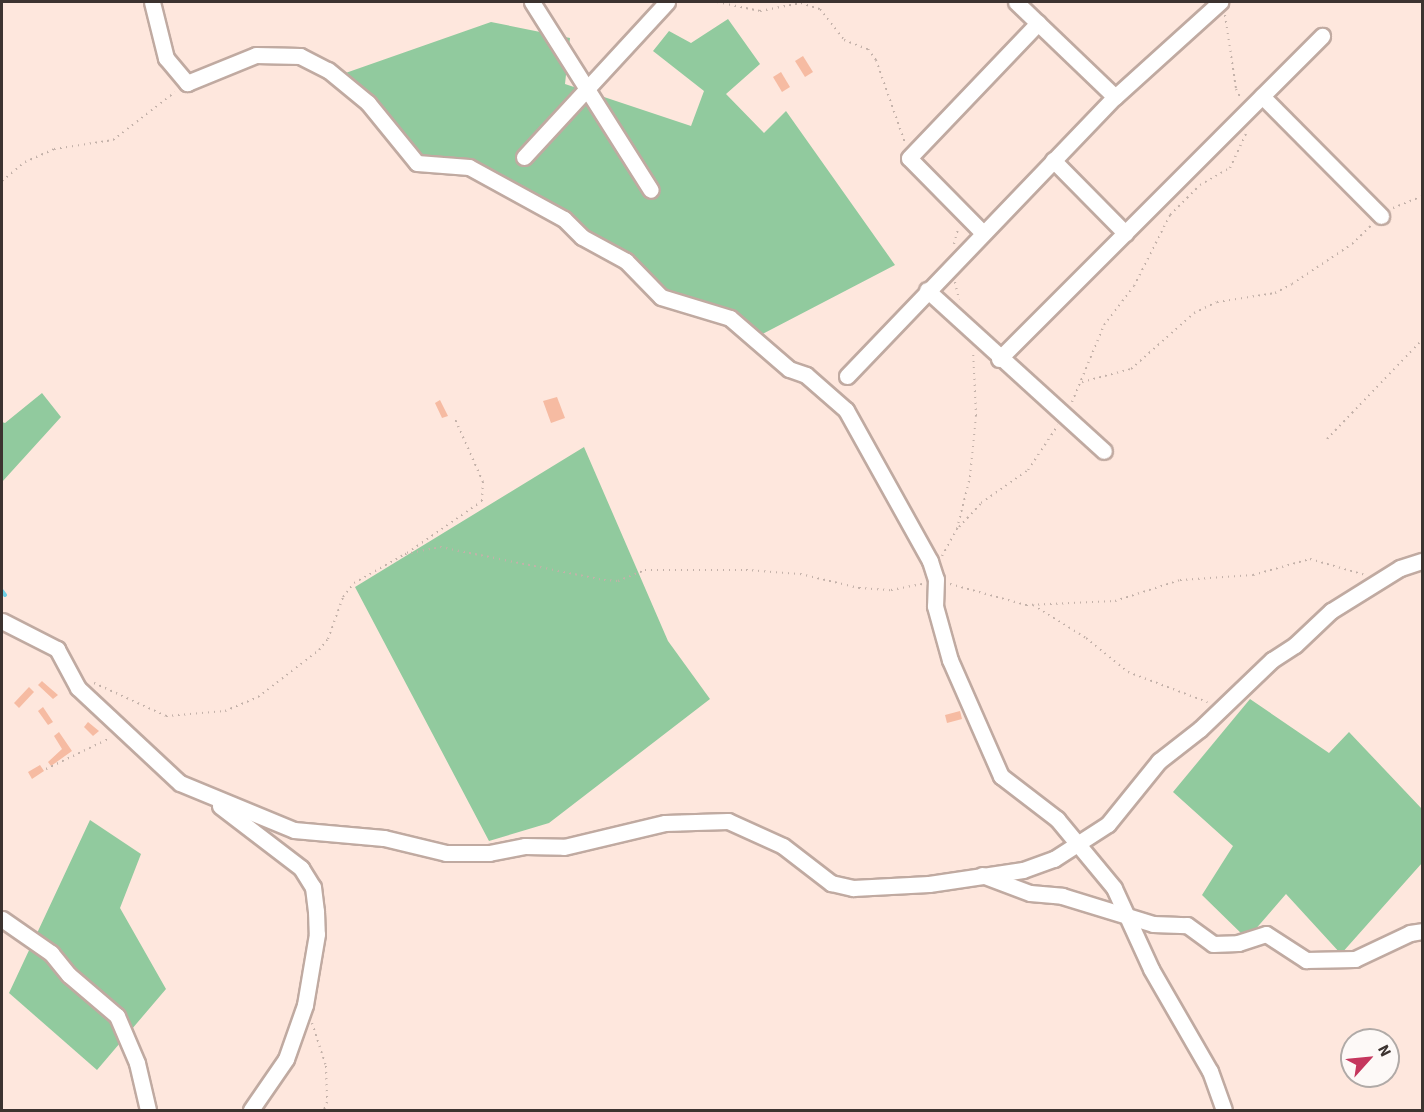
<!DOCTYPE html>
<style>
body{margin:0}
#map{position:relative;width:1424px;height:1112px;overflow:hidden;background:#fee7dd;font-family:"Source Sans 3",sans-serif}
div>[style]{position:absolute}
.green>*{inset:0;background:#91ca9e}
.stream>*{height:4px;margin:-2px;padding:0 2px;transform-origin:2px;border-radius:2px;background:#6fd0e5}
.building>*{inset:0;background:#f6bba2}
.path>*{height:2px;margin-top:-1px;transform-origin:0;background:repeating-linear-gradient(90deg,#c3b1a9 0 1.5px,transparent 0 6px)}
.roads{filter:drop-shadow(2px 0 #c0aaa1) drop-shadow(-2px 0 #c0aaa1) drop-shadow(0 2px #c0aaa1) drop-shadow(0 -2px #c0aaa1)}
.minor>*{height:15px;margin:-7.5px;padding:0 7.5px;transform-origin:7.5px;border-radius:7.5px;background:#fff}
span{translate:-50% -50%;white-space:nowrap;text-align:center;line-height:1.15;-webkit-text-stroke:5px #fdf9f7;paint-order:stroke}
.frame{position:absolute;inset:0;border:3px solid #3c3330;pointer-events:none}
.north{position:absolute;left:1340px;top:1028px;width:60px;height:60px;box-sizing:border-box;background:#fdf9f7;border:2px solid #b0aaa7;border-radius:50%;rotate:63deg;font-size:16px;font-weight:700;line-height:24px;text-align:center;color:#3c3330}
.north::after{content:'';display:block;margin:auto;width:21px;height:27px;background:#c5365d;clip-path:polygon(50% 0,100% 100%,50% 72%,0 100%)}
</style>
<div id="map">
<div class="green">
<i style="clip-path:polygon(728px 19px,760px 64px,726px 94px,764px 133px,786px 111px,895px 265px,755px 338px,682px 305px,626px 261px,469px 167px,430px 166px,337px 76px,491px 22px,570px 38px,565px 84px,691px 126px,704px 91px,653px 51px,669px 31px,691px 43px)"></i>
<i style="clip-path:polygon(42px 393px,61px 417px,2px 482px,2px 422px,5px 423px)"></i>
<i style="clip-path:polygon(584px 447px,668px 641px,710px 699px,549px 823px,489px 841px,355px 587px)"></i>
<i style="clip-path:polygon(1250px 699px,1329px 753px,1349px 732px,1422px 809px,1422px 863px,1341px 954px,1286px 894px,1247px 939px,1202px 895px,1233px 846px,1173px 792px)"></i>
<i style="clip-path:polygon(90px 820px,141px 854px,120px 908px,166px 989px,97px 1070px,9px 993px)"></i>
</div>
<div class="stream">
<i style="left:2px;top:591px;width:5px;rotate:53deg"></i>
</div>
<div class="building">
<i style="clip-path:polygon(803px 56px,813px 72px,805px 77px,795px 61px)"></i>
<i style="clip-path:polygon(781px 72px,790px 87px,782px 92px,773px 77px)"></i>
<i style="clip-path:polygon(557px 397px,565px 418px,551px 423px,543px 401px)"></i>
<i style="clip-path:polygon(440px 400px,448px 416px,442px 418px,435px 403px)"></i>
<i style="clip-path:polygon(42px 681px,43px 682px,58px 695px,53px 699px,38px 685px)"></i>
<i style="clip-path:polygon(29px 687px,34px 692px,19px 708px,14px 703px)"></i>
<i style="clip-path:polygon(43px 707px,53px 722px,48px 725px,38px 711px)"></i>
<i style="clip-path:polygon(960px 711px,962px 719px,947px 723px,945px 715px)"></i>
<i style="clip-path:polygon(88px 722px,99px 731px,93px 736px,84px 727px)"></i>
<i style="clip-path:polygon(59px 732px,72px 751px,51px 766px,48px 762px,62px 749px,54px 736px)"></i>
<i style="clip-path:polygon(40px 765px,44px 771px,32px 779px,28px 772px)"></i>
</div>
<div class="path">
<i style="left:717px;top:2px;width:44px;rotate:11.8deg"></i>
<i style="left:760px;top:11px;width:42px;rotate:-11deg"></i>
<i style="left:801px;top:3px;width:20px;rotate:18deg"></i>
<i style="left:820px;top:9px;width:39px;rotate:52deg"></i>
<i style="left:844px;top:40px;width:26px;rotate:21deg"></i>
<i style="left:868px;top:49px;width:14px;rotate:54deg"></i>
<i style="left:876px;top:60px;width:88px;rotate:70.7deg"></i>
<i style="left:1225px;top:15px;width:75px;rotate:81.5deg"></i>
<i style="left:1236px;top:89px;width:11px;rotate:63deg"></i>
<i style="left:2px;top:181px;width:30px;rotate:-40deg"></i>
<i style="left:25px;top:162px;width:32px;rotate:-24deg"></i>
<i style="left:54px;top:149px;width:60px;rotate:-8.7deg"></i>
<i style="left:113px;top:140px;width:78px;rotate:-37.7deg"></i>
<i style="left:1393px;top:208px;width:31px;rotate:-22deg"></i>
<i style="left:954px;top:244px;width:16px;rotate:-75deg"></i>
<i style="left:955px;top:282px;width:18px;rotate:77deg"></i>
<i style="left:1082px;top:382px;width:51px;rotate:-14.9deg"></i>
<i style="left:1131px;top:369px;width:84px;rotate:-41.6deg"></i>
<i style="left:1194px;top:313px;width:25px;rotate:-26deg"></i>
<i style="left:1217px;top:302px;width:59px;rotate:-8.8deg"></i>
<i style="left:1275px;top:293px;width:19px;rotate:-28deg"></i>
<i style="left:1292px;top:284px;width:72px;rotate:-33.7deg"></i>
<i style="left:1352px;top:244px;width:28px;rotate:-44deg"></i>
<i style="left:1072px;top:402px;width:83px;rotate:-67.4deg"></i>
<i style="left:1104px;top:325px;width:49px;rotate:-52.4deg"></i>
<i style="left:1134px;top:286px;width:80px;rotate:-63.1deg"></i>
<i style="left:1170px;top:215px;width:42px;rotate:-45deg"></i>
<i style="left:1200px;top:185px;width:34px;rotate:-30deg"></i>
<i style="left:1230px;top:168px;width:40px;rotate:-65deg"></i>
<i style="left:1327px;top:439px;width:137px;rotate:-46.2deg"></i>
<i style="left:959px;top:527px;width:33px;rotate:-47deg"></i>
<i style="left:981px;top:503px;width:57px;rotate:-35.1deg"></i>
<i style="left:1028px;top:470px;width:54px;rotate:-56.3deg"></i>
<i style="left:407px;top:553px;width:91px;rotate:-34.7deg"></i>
<i style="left:482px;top:501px;width:19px;rotate:-87deg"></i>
<i style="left:483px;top:482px;width:69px;rotate:-114deg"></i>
<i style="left:942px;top:556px;width:31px;rotate:-61deg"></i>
<i style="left:957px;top:529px;width:54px;rotate:-76deg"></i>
<i style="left:970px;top:477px;width:61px;rotate:-84.4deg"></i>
<i style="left:976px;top:416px;width:65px;rotate:-92.6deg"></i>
<i style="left:950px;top:584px;width:79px;rotate:15.4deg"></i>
<i style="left:1026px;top:605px;width:89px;rotate:-2.6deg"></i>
<i style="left:1115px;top:601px;width:68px;rotate:-17.9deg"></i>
<i style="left:1180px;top:580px;width:73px;rotate:-3.9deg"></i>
<i style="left:1253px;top:575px;width:59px;rotate:-15.7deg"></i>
<i style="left:1310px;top:559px;width:57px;rotate:16.2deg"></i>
<i style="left:1033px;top:605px;width:62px;rotate:31.9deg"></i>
<i style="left:1086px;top:638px;width:54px;rotate:39deg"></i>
<i style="left:1128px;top:672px;width:85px;rotate:20.8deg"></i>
<i style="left:94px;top:683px;width:79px;rotate:24.6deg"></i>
<i style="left:166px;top:716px;width:59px;rotate:-4.8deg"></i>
<i style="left:225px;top:711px;width:36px;rotate:-23deg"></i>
<i style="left:258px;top:697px;width:77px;rotate:-37.6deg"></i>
<i style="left:319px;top:650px;width:14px;rotate:-51deg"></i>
<i style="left:328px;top:639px;width:45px;rotate:-70.3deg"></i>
<i style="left:343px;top:597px;width:18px;rotate:-52deg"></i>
<i style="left:354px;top:583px;width:59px;rotate:-29.6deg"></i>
<i style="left:405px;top:554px;width:36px;rotate:-11deg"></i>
<i style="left:440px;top:547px;width:167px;rotate:11.4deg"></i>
<i style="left:604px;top:580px;width:14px;rotate:4deg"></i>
<i style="left:618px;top:581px;width:29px;rotate:-22deg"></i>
<i style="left:645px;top:570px;width:101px"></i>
<i style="left:746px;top:570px;width:54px;rotate:4.2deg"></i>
<i style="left:800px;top:574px;width:61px;rotate:13.3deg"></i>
<i style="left:859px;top:588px;width:32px;rotate:4deg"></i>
<i style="left:891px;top:590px;width:32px;rotate:-11deg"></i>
<i style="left:46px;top:769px;width:71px;rotate:-25.8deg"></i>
<i style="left:312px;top:1023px;width:45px;rotate:72deg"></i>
<i style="left:326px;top:1066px;width:36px;rotate:88deg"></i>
<i style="left:327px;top:1102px;width:9px;rotate:111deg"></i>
</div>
<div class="roads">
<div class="minor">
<i style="left:152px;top:2px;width:58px;rotate:76deg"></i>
<i style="left:166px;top:58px;width:33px;rotate:50deg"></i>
<i style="left:187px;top:83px;width:74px;rotate:-22.1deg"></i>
<i style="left:256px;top:55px;width:44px;rotate:1.3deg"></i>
<i style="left:300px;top:56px;width:31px;rotate:27deg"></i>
<i style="left:328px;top:70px;width:52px;rotate:39.5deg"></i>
<i style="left:368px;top:103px;width:77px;rotate:50.8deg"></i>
<i style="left:417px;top:163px;width:52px;rotate:4.4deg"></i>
<i style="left:469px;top:167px;width:108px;rotate:28.7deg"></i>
<i style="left:564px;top:219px;width:25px;rotate:45deg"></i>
<i style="left:582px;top:237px;width:50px;rotate:28.6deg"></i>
<i style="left:626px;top:261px;width:50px;rotate:45.8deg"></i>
<i style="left:661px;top:297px;width:72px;rotate:16.9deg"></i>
<i style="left:730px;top:318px;width:78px;rotate:40.8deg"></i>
<i style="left:789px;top:369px;width:18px;rotate:19deg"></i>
<i style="left:806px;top:375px;width:53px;rotate:41.2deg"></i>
<i style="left:846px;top:410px;width:173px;rotate:60.9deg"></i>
<i style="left:930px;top:561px;width:19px;rotate:72deg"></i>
<i style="left:936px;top:579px;width:27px;rotate:92deg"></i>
<i style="left:935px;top:606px;width:56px;rotate:74.5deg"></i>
<i style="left:950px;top:660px;width:127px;rotate:66.3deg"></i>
<i style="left:1001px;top:776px;width:71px;rotate:37.5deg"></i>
<i style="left:1057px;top:819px;width:89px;rotate:50.4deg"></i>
<i style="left:1114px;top:888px;width:89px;rotate:65.4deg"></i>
<i style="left:1151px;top:969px;width:118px;rotate:60deg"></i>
<i style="left:1210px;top:1071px;width:41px;rotate:70.3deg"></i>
<i style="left:532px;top:2px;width:222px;rotate:57.7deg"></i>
<i style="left:1016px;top:2px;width:137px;rotate:43.8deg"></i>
<i style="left:1262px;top:96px;width:169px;rotate:45.2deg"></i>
<i style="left:524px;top:157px;width:211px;rotate:-47.3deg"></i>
<i style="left:1053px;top:160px;width:103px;rotate:45.4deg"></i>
<i style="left:983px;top:233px;width:105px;rotate:-134.6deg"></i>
<i style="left:909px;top:158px;width:187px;rotate:-46.3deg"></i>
<i style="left:927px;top:290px;width:239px;rotate:42.3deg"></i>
<i style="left:999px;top:359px;width:457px;rotate:-45deg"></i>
<i style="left:847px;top:376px;width:387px;rotate:-46.2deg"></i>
<i style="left:1115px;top:97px;width:142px;rotate:-42.1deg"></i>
<i style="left:2px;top:621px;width:62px;rotate:27deg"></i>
<i style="left:57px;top:649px;width:44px;rotate:61.7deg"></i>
<i style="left:78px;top:688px;width:139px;rotate:43deg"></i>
<i style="left:180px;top:783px;width:123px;rotate:22.4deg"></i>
<i style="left:294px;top:830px;width:90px;rotate:5.1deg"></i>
<i style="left:384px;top:838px;width:64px;rotate:13.6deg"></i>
<i style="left:446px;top:853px;width:43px"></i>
<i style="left:489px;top:853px;width:37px;rotate:-11deg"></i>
<i style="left:525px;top:846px;width:39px;rotate:1deg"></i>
<i style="left:564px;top:847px;width:104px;rotate:-13.4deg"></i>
<i style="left:665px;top:823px;width:63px;rotate:-1.8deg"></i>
<i style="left:728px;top:821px;width:60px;rotate:24.4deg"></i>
<i style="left:783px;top:846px;width:61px;rotate:37.6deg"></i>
<i style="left:831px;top:883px;width:23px;rotate:13deg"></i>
<i style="left:853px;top:888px;width:76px;rotate:-3deg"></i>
<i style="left:929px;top:884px;width:95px;rotate:-8.5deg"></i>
<i style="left:1023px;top:870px;width:33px;rotate:-20deg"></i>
<i style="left:1054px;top:859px;width:64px;rotate:-32.9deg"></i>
<i style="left:1108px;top:824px;width:81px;rotate:-51deg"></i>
<i style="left:1159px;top:761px;width:52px;rotate:-38deg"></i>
<i style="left:1200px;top:729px;width:100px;rotate:-43.8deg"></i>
<i style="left:1272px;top:660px;width:27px;rotate:-33deg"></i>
<i style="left:1295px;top:645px;width:50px;rotate:-43.4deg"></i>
<i style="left:1331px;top:611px;width:81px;rotate:-31.9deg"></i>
<i style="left:1400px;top:568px;width:23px;rotate:-18deg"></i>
<i style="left:220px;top:806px;width:102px;rotate:37.4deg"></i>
<i style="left:301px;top:868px;width:22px;rotate:58deg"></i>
<i style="left:313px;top:887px;width:24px;rotate:83deg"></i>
<i style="left:316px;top:911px;width:23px;rotate:88deg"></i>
<i style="left:317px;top:934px;width:72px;rotate:99.6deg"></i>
<i style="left:305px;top:1005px;width:57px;rotate:109.4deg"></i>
<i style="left:286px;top:1059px;width:62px;rotate:124.5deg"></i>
<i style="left:982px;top:875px;width:51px;rotate:20.6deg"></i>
<i style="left:1030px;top:893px;width:32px;rotate:5deg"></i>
<i style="left:1062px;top:896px;width:95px;rotate:17.1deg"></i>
<i style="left:1153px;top:924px;width:34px;rotate:2deg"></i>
<i style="left:1187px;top:925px;width:32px;rotate:36deg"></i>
<i style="left:1213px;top:944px;width:25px;rotate:-2deg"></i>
<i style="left:1238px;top:943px;width:29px;rotate:-18deg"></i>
<i style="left:1266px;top:934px;width:48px;rotate:33deg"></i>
<i style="left:1306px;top:960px;width:49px;rotate:-1.2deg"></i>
<i style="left:1355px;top:959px;width:61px;rotate:-25.3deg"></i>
<i style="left:1410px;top:933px;width:12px;rotate:-9deg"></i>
<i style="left:2px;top:919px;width:60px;rotate:34.8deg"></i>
<i style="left:51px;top:953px;width:28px;rotate:51deg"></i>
<i style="left:69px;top:975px;width:63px;rotate:40.5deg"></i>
<i style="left:117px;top:1016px;width:51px;rotate:66.9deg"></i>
<i style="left:137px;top:1063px;width:48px;rotate:76.8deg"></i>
</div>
</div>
<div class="frame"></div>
<div class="north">N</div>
</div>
